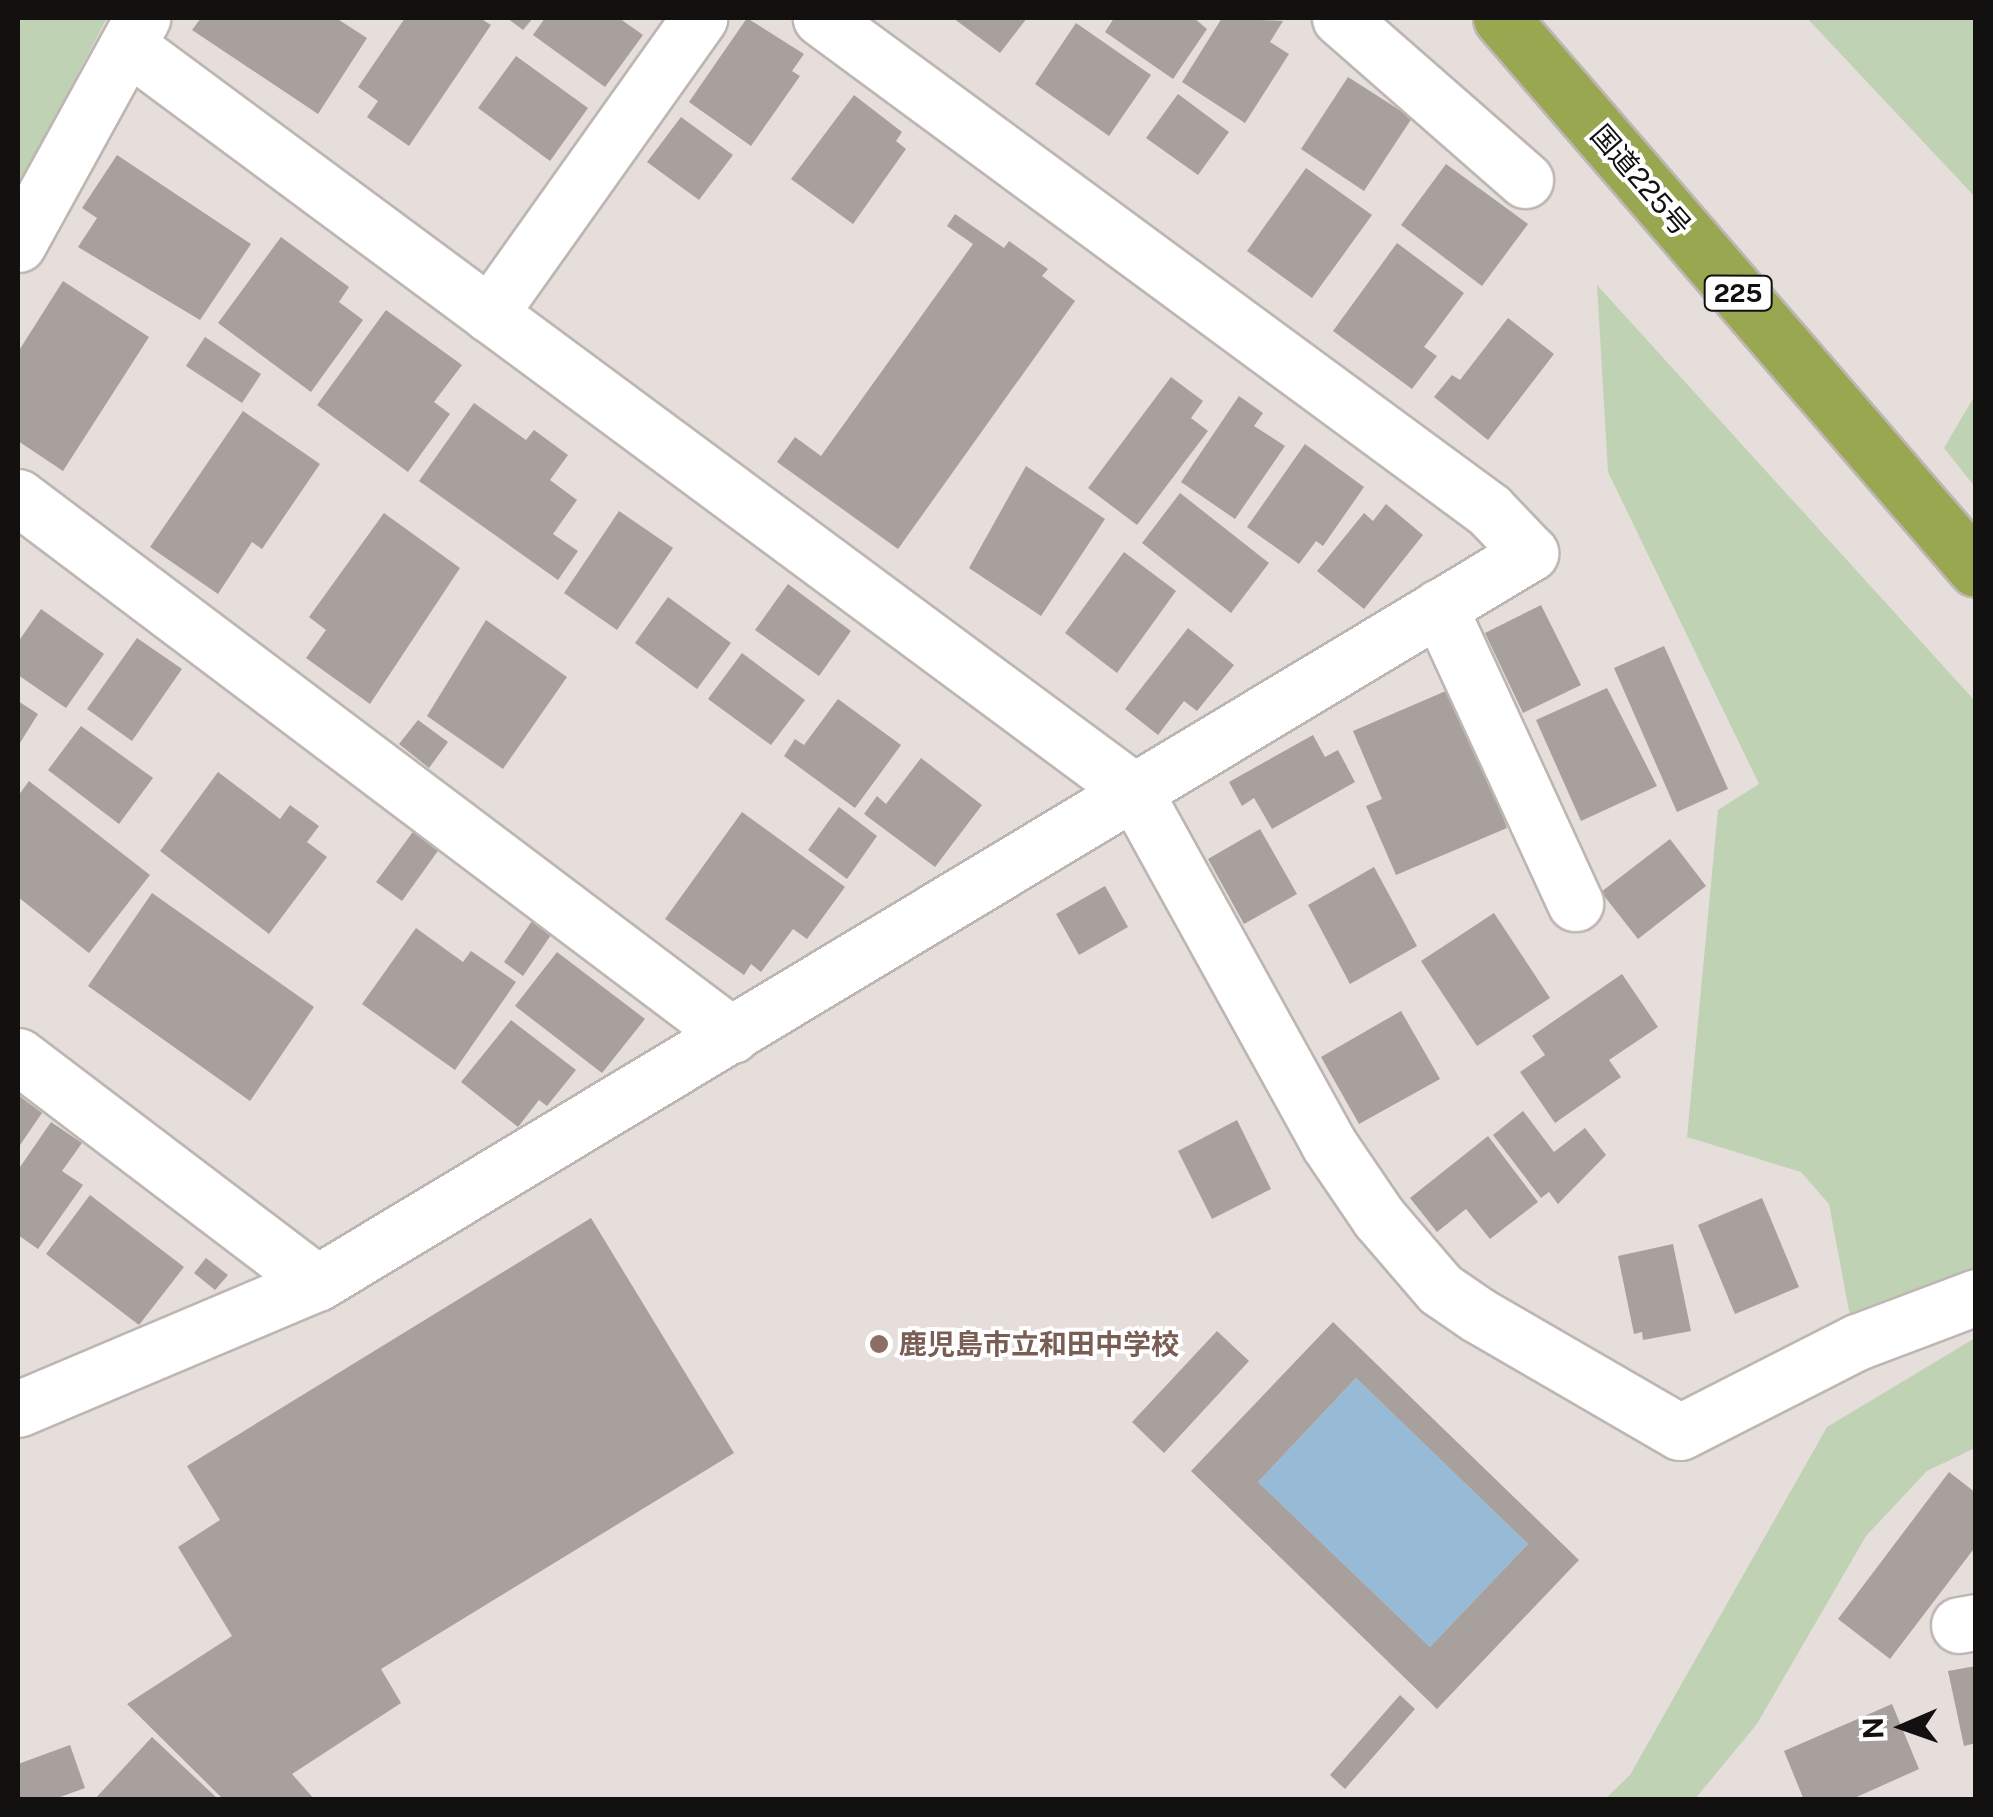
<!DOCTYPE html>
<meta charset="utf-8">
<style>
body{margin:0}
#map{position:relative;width:1993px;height:1817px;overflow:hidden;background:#e6dedb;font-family:"Public Sans","Noto Sans JP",sans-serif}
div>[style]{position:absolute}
.green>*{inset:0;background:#c0d2b4}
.water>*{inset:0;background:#97bad6}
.building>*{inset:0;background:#a7a09d}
.roads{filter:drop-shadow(2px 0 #beb6b3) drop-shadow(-2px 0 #beb6b3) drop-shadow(0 2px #beb6b3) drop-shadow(0 -2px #beb6b3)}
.minor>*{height:55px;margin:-27.5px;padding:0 27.5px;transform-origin:27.5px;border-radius:27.5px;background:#fff}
.highway>*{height:55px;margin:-27.5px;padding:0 27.5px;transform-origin:27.5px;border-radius:27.5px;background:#99a751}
.dots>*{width:28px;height:28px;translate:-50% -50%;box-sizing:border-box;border:5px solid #fff;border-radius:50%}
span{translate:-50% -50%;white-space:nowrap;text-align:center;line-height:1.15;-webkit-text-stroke:8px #fff;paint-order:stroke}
.shield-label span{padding:2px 8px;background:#fff;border:2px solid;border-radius:8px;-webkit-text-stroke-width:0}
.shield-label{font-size:25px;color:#131110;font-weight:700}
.street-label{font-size:28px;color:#131110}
.education-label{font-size:28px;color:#785e54;font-weight:700}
.left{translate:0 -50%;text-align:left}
.frame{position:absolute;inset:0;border:20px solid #131110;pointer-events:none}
.north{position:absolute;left:1853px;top:1677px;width:100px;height:100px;-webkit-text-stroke:8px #fff;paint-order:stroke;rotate:268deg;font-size:28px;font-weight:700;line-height:40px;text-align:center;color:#131110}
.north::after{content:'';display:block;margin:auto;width:35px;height:45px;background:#131110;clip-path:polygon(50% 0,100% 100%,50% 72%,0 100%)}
</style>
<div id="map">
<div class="green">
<i style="clip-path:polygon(18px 18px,107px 18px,18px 189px)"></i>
<i style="clip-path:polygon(1807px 18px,1975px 18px,1975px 197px)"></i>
<i style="clip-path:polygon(1597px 285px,1975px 701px,1975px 1274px,1852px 1327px,1829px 1204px,1801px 1172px,1687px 1137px,1718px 810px,1759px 784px,1608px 472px)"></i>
<i style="clip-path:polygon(1975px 395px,1975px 487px,1944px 448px)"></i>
<i style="clip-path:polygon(1975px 1338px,1975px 1448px,1927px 1471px,1866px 1536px,1757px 1724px,1695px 1799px,1605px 1799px,1630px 1775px,1827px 1427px)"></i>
</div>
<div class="water">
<i style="clip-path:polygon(1356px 1378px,1528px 1544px,1430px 1647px,1258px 1482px)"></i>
</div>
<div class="building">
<i style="clip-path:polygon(201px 18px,336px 18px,367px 38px,318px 114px,192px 30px)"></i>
<i style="clip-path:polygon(405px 18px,480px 18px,491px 25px,409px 146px,367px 117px,378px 101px,358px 87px)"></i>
<i style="clip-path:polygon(507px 18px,533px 18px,523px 30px)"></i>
<i style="clip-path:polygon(545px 18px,619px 18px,643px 35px,605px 87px,533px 35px)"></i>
<i style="clip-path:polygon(747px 18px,804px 54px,792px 71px,800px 76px,751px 146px,689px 102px)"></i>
<i style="clip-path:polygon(953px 18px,1027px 18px,1000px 53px)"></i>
<i style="clip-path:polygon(1114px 18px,1194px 18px,1207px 29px,1173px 79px,1105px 32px)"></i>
<i style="clip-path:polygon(1222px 18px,1283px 21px,1270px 42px,1289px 54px,1245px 123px,1182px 82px)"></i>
<i style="clip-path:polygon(1076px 23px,1151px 75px,1109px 136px,1035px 84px)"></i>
<i style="clip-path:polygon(516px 56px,588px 108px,550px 161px,478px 108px)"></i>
<i style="clip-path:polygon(1348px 77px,1412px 118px,1364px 191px,1301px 149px)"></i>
<i style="clip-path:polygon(1178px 94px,1229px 132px,1198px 175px,1146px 138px)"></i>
<i style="clip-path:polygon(854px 95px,902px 132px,896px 141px,906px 149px,853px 224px,791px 179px)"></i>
<i style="clip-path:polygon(681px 117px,733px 155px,699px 200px,647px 162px)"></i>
<i style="clip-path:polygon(117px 155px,251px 244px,200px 320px,78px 247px,97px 218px,82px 208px)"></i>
<i style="clip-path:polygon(1446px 164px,1528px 224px,1482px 286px,1401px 225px)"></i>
<i style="clip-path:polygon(1306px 168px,1372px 215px,1312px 298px,1247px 251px)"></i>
<i style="clip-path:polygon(955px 214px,1004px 248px,1009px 241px,1048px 269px,1042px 276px,1075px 301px,898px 549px,777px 462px,795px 437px,821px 456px,973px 244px,947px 226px)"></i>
<i style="clip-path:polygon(281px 237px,349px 287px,339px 302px,363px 320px,311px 392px,218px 323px)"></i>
<i style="clip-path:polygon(1397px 243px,1464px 293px,1424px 347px,1437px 356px,1412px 389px,1333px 331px)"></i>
<i style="clip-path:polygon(63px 281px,149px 337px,63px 471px,18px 441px,18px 352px)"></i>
<i style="clip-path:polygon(386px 310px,462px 365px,434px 402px,450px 414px,408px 472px,317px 405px)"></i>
<i style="clip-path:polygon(1508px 318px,1554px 354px,1488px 440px,1434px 397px,1452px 375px,1460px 380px)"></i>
<i style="clip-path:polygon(205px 337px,261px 374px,242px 403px,186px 366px)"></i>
<i style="clip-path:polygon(1171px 377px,1203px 401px,1191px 418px,1208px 431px,1137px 525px,1088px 488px)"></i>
<i style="clip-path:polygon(1239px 396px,1263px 413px,1254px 426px,1285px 446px,1235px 519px,1181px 482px)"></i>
<i style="clip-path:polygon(474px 403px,526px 440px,534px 430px,568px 455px,550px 480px,577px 500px,553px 534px,578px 551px,558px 580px,419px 481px)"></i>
<i style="clip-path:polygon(243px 411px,320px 464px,262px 549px,252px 542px,218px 594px,150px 547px)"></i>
<i style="clip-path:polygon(1305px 444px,1364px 487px,1323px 546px,1316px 541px,1299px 564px,1247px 527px)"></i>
<i style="clip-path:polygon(1026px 466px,1105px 519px,1041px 616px,969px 568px)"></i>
<i style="clip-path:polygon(1180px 493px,1269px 563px,1231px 613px,1142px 543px)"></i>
<i style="clip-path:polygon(1386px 504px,1423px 535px,1364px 609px,1317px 571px,1364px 513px,1373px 521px)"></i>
<i style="clip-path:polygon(619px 511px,673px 548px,617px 630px,564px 593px)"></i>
<i style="clip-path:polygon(384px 513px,460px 568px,370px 704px,306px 658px,326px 630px,309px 617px)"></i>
<i style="clip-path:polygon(1124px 552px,1176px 591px,1117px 673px,1065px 633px)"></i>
<i style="clip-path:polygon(788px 584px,851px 631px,819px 676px,755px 630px)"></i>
<i style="clip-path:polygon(668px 597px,731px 643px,697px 689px,635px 643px)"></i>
<i style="clip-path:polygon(1541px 605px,1581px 685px,1523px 713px,1485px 633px)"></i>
<i style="clip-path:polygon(41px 609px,104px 654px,66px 708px,18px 675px,18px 642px)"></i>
<i style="clip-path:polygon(486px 620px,567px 677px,503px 769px,427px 716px)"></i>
<i style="clip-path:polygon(1188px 628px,1234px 665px,1197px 711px,1184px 701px,1158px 735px,1125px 709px)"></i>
<i style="clip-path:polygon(137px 638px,182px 669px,132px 741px,87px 709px)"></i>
<i style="clip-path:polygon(1664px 646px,1728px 789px,1677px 812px,1614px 668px)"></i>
<i style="clip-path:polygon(742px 653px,805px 700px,771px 745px,708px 699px)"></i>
<i style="clip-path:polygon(1455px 687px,1507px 828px,1396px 875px,1366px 806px,1382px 799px,1353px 731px)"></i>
<i style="clip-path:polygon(1607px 688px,1657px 786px,1581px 821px,1536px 720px)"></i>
<i style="clip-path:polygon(838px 699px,901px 745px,855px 808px,784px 756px,795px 739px,804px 745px)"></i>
<i style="clip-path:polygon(18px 701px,38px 714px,18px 746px)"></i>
<i style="clip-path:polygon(418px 720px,448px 742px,429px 768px,399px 744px)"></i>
<i style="clip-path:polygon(81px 726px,153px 778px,119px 824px,48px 770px)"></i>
<i style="clip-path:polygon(1313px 735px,1325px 757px,1338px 750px,1355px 782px,1272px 829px,1254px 798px,1242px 806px,1229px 782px)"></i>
<i style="clip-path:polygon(921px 758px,982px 805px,935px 867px,864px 814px,877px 796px,886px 804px)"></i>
<i style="clip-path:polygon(218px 772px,280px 819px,290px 805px,319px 826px,307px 842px,327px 857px,269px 934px,160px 851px)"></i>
<i style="clip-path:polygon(29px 781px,150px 875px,89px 953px,18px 897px,18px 796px)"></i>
<i style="clip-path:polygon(839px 807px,877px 836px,847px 879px,808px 850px)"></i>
<i style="clip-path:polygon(742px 812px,845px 887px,807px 939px,793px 929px,761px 972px,751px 964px,744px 975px,665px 919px)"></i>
<i style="clip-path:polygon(415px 829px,440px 848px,402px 901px,376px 882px)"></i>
<i style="clip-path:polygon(1260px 829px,1297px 894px,1244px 924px,1208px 859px)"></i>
<i style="clip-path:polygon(1670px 839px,1706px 886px,1638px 939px,1601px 892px)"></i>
<i style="clip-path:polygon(1374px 867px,1417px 946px,1350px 984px,1308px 905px)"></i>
<i style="clip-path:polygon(1105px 886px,1128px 927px,1079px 955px,1056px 914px)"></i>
<i style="clip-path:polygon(152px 893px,314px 1007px,250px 1101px,88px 986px)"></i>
<i style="clip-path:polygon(1494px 913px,1550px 998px,1477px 1046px,1421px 961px)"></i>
<i style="clip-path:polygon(532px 921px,551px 935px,523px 976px,504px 962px)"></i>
<i style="clip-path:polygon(416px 928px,463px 962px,471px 951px,516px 982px,455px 1070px,362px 1004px)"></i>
<i style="clip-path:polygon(557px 952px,645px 1019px,602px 1073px,515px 1006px)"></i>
<i style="clip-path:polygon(1622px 974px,1658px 1027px,1609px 1060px,1621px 1077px,1555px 1123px,1520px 1072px,1545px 1055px,1532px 1036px)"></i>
<i style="clip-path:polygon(1401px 1011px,1440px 1079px,1359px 1124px,1321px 1057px)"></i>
<i style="clip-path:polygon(511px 1020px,576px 1070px,547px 1106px,539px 1100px,518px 1127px,461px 1082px)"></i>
<i style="clip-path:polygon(18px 1095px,42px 1113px,18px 1148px)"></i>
<i style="clip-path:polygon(1523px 1111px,1554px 1152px,1585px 1128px,1606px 1155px,1558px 1204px,1549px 1192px,1541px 1198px,1493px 1135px)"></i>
<i style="clip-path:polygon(1237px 1120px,1271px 1189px,1212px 1219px,1178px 1151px)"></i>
<i style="clip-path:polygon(51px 1122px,82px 1143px,62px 1171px,83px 1185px,38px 1249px,18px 1235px,18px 1170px)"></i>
<i style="clip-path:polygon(1488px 1136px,1538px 1202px,1490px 1239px,1466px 1209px,1437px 1232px,1410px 1198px)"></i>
<i style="clip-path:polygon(90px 1195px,184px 1267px,139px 1325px,46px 1254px)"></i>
<i style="clip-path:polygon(1762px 1198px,1799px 1287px,1735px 1314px,1698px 1225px)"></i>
<i style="clip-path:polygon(591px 1218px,734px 1453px,381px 1669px,401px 1703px,292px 1774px,315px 1800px,224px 1800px,127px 1704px,232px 1636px,178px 1547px,220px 1520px,187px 1466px)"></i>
<i style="clip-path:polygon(1673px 1244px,1691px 1331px,1643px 1340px,1642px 1332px,1634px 1334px,1618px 1256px)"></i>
<i style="clip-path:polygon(206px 1258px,228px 1275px,215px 1290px,194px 1273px)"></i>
<i style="clip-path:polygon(evenodd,1333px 1322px,1579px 1560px,1437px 1709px,1191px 1471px,1333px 1322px,1356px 1378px,1528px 1544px,1430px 1647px,1258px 1482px,1356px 1378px)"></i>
<i style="clip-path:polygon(1217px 1331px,1249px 1361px,1164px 1453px,1132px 1422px)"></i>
<i style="clip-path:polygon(1949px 1472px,1976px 1493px,1976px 1546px,1890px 1659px,1838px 1619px)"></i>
<i style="clip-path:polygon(1976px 1666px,1976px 1743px,1964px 1746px,1948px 1671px)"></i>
<i style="clip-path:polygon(1400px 1695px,1415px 1709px,1345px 1789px,1330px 1775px)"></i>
<i style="clip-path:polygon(1892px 1704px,1919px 1769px,1850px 1800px,1804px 1800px,1784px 1751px)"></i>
<i style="clip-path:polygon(152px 1737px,219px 1800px,94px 1800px)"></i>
<i style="clip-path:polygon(70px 1745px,85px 1788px,52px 1800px,18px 1800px,18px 1764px)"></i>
</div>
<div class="roads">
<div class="minor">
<i style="left:1340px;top:18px;width:246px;rotate:41.2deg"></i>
<i style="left:128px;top:46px;width:1252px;rotate:36.52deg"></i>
<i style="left:1134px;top:791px;width:402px;rotate:61.1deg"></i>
<i style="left:1328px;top:1143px;width:91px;rotate:55.8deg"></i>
<i style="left:1379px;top:1218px;width:94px;rotate:49.3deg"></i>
<i style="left:1440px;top:1289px;width:46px;rotate:34.4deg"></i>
<i style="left:1478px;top:1315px;width:233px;rotate:30.1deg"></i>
<i style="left:1680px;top:1432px;width:199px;rotate:-27deg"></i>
<i style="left:1857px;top:1342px;width:127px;rotate:-20.7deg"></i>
<i style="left:18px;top:244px;width:258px;rotate:-61.2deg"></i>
<i style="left:489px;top:314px;width:363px;rotate:-54.6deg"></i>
<i style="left:18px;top:497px;width:894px;rotate:37deg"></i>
<i style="left:1439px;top:607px;width:326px;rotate:65.3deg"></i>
<i style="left:18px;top:1056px;width:375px;rotate:37.2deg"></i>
<i style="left:18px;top:1409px;width:324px;rotate:-22.9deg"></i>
<i style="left:317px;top:1283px;width:1416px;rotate:-31.04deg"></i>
<i style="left:1530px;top:553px;width:59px;rotate:-133.6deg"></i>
<i style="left:1489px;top:510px;width:830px;rotate:-143.63deg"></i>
<i style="left:1959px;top:1625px;width:17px;rotate:-10deg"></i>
</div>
<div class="highway">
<i style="left:1501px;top:18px;width:727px;rotate:49.24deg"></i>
</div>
</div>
<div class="dots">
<i style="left:879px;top:1344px;background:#8d6e63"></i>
</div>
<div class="shield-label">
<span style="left:1738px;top:293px">225</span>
</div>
<div class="street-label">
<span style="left:1641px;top:180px;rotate:49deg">国道225号</span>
</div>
<div class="education-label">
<span class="left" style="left:899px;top:1344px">鹿児島市立和田中学校</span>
</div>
<div class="frame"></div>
<div class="north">N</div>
</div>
